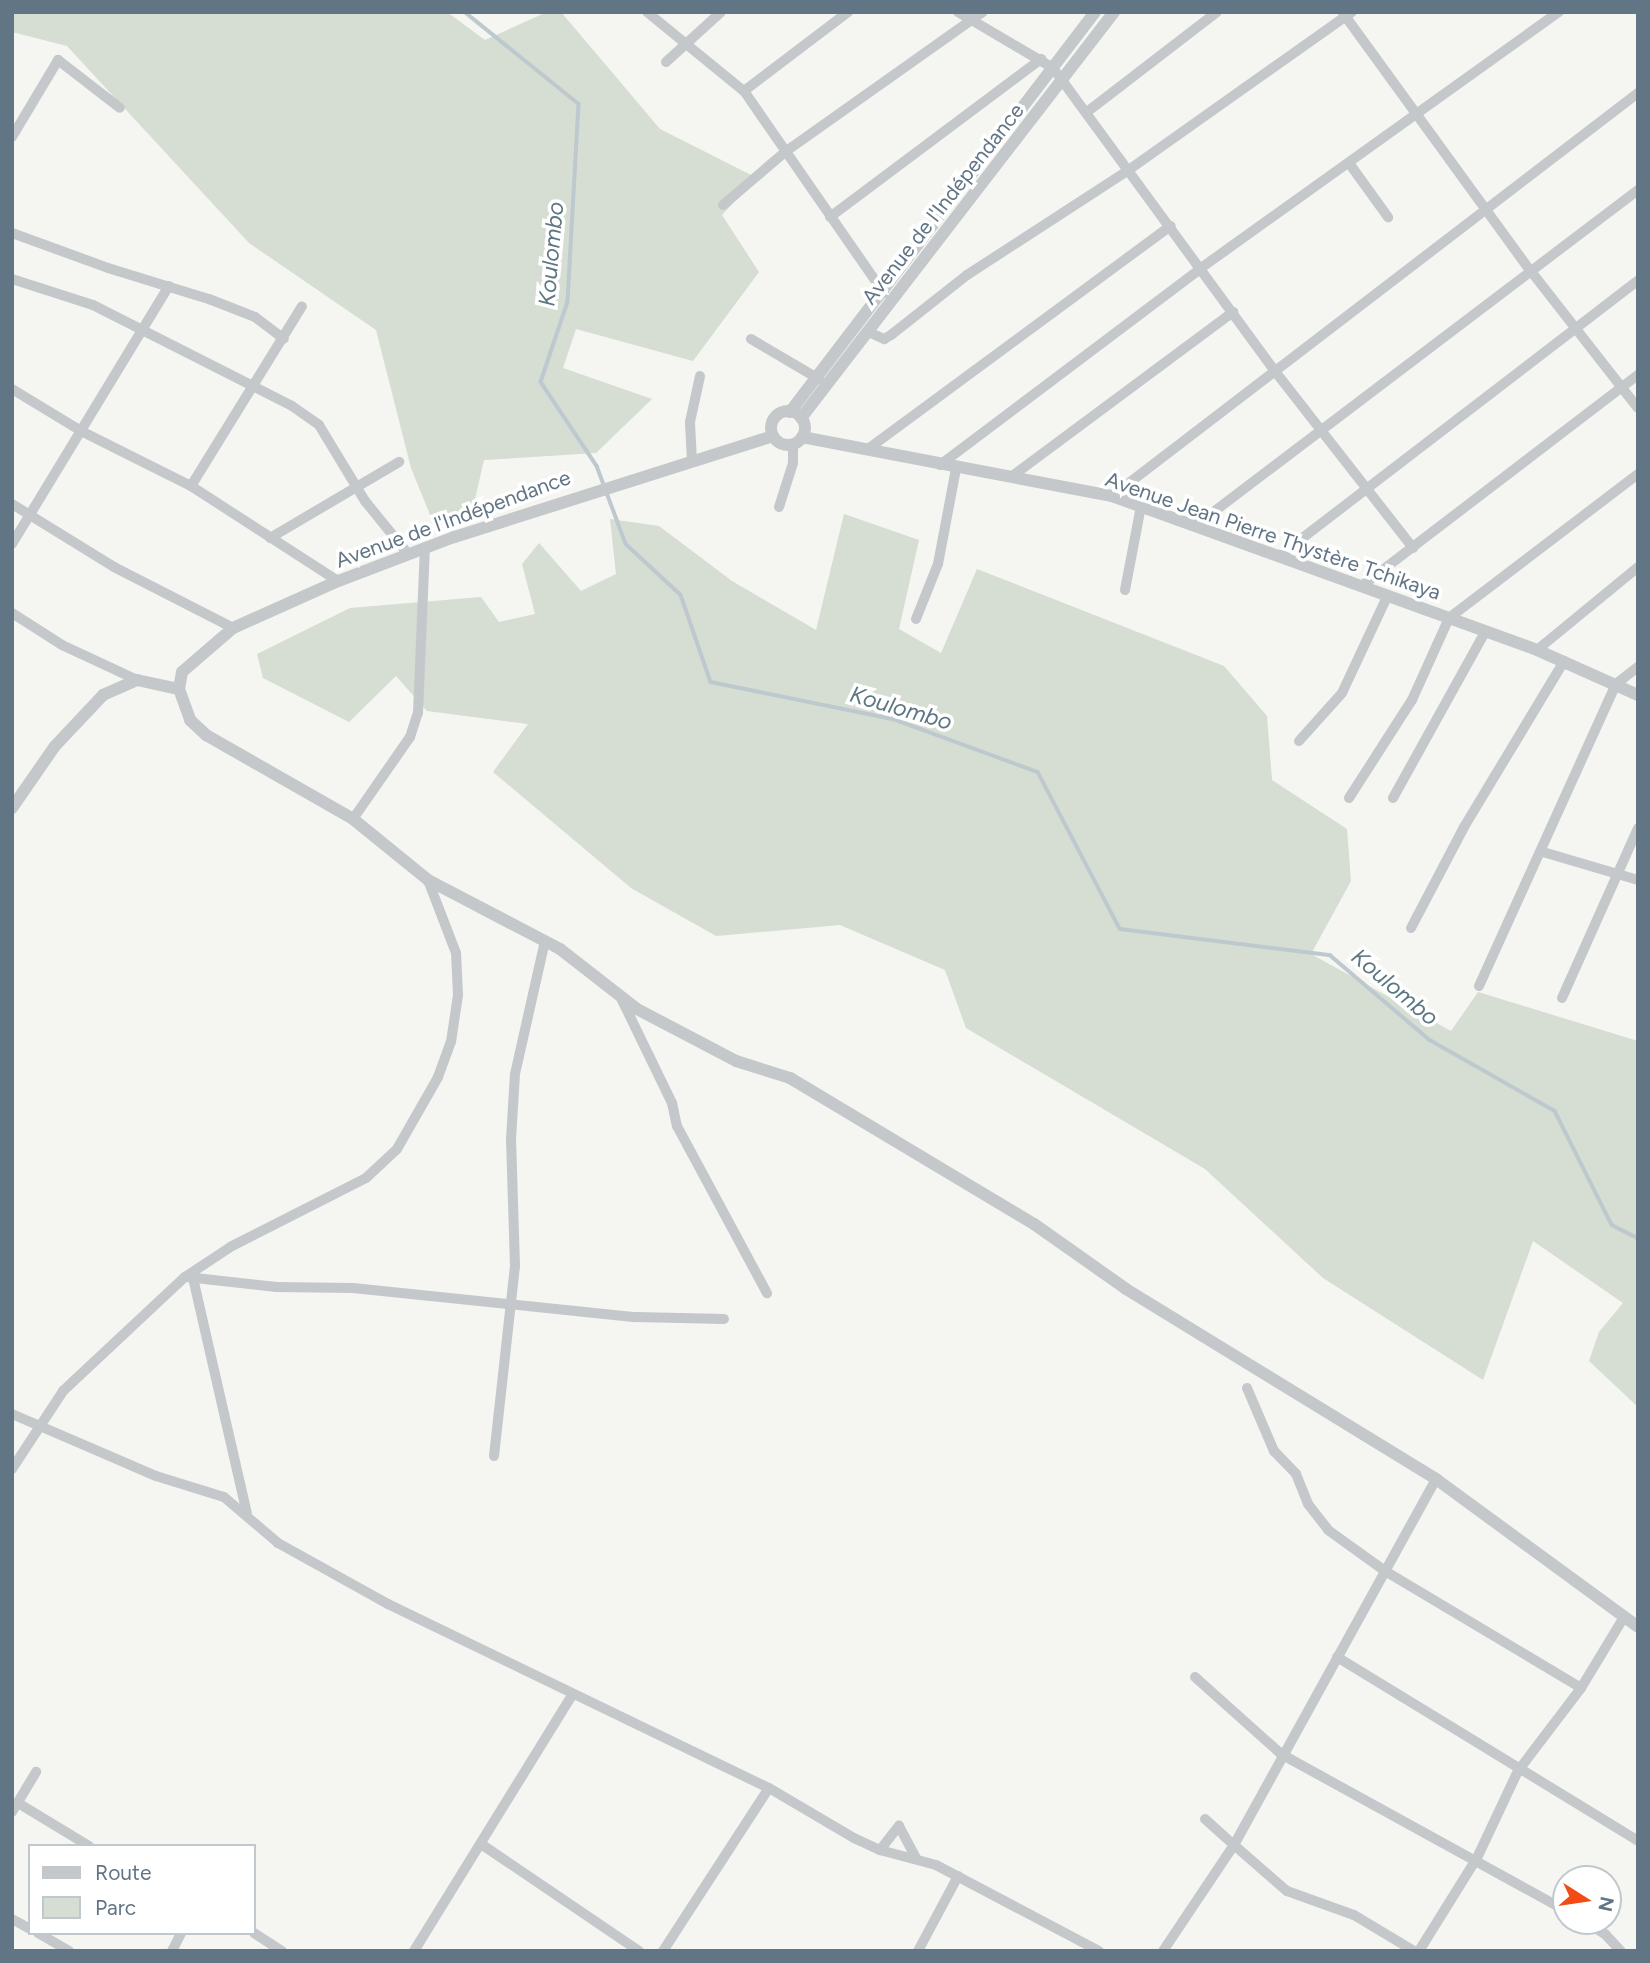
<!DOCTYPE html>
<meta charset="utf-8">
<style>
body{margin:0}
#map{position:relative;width:1650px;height:1963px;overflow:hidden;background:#f5f5f1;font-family:Figtree,sans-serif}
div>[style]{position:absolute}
.green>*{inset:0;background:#d6ddd2}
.stream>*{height:3.5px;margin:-1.75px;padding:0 1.75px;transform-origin:1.75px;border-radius:1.75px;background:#bdc9ce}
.minor>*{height:10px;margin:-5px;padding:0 5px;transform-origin:5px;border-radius:5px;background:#c4c8cb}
.tertiary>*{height:12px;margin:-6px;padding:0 6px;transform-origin:6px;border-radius:6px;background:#c4c8cb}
.tertiary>.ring{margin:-6px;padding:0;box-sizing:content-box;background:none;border:12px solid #c4c8cb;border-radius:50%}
span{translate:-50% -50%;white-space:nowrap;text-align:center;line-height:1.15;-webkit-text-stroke:7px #fff;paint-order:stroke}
.street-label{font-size:21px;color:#617585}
.water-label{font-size:23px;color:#5d7782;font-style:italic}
.frame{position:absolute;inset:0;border:14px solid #617585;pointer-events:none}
.legend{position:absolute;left:28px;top:1844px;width:228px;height:91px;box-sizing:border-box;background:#fff;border:2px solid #c0c8ce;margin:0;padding:9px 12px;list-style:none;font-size:21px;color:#617585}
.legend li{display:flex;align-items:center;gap:14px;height:35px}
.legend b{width:35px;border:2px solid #c0c8ce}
.north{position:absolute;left:1552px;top:1865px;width:70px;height:70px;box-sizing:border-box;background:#fff;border:2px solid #c0c8ce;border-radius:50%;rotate:102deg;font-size:19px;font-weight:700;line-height:28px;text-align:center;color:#617585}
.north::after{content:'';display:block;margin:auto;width:24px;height:32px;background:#f24b14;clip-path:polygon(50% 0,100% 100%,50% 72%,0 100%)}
</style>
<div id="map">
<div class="green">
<i style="clip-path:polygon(12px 12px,447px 12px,485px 40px,547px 12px,561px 12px,660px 129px,757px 178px,722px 215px,759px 272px,693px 361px,576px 329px,563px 368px,652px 399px,596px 453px,484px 460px,472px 512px,435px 527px,411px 468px,376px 330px,249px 243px,67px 46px,12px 32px)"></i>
<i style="clip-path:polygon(844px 514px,919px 540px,899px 629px,941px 653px,977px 569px,1224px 666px,1267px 716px,1272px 780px,1347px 829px,1351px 881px,1311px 954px,1451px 1031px,1478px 992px,1638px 1041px,1638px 1407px,1589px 1361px,1599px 1332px,1623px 1303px,1533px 1241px,1483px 1380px,1323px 1278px,1205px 1169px,966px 1028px,945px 970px,840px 925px,716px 936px,631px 888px,493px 772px,528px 724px,427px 711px,396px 676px,349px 722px,263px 678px,257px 654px,350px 608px,481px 597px,499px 622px,535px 614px,522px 564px,539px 543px,581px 591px,616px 574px,610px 519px,659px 526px,732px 581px,816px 630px)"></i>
</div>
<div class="stream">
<i style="left:465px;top:12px;width:146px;rotate:38.9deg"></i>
<i style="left:579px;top:104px;width:198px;rotate:93.2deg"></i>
<i style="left:568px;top:302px;width:84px;rotate:108.6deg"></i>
<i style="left:541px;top:382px;width:101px;rotate:56.3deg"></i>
<i style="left:597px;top:466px;width:83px;rotate:69.6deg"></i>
<i style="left:626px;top:544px;width:75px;rotate:42.8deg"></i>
<i style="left:681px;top:595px;width:92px;rotate:71deg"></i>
<i style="left:711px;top:682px;width:186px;rotate:11.5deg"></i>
<i style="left:893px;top:719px;width:154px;rotate:20.1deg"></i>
<i style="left:1038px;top:772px;width:177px;rotate:62.4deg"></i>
<i style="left:1120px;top:929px;width:212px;rotate:7.1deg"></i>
<i style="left:1330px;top:955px;width:131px;rotate:40.4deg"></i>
<i style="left:1430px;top:1040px;width:144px;rotate:29.6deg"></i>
<i style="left:1555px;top:1111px;width:127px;rotate:63.4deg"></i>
<i style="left:1612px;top:1225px;width:29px;rotate:27deg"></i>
</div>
<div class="minor">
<i style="left:647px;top:12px;width:125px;rotate:39.2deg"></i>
<i style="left:744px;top:91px;width:246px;rotate:55.3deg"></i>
<i style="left:958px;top:12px;width:110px;rotate:30.5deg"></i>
<i style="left:1053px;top:68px;width:374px;rotate:53.8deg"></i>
<i style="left:1274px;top:370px;width:226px;rotate:52deg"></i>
<i style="left:1343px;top:13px;width:318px;rotate:54deg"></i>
<i style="left:1530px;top:270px;width:175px;rotate:52deg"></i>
<i style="left:666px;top:62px;width:74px;rotate:-42.3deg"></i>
<i style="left:744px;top:91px;width:131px;rotate:-37.2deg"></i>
<i style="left:1087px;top:112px;width:164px;rotate:-37.6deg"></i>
<i style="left:12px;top:137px;width:90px;rotate:-59.1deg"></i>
<i style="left:58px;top:60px;width:78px;rotate:37.7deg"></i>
<i style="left:1349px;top:163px;width:67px;rotate:54.2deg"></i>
<i style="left:723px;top:205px;width:82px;rotate:-40.5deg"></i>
<i style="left:785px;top:152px;width:242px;rotate:-35.3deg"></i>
<i style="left:830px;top:217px;width:264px;rotate:-36.8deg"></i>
<i style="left:12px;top:233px;width:102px;rotate:20deg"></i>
<i style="left:108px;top:268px;width:106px;rotate:17.1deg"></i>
<i style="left:209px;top:299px;width:49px;rotate:21.4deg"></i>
<i style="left:255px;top:317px;width:36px;rotate:37deg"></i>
<i style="left:12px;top:279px;width:85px;rotate:17.8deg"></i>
<i style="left:93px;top:305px;width:223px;rotate:26.9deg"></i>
<i style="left:292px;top:406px;width:33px;rotate:35deg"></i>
<i style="left:319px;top:425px;width:89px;rotate:58.8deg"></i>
<i style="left:365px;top:501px;width:68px;rotate:50.9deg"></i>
<i style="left:869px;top:332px;width:17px;rotate:25deg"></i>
<i style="left:884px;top:339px;width:8px;rotate:-30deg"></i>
<i style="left:891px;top:335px;width:97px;rotate:-38.3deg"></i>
<i style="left:967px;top:275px;width:194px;rotate:-33deg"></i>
<i style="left:1130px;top:169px;width:272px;rotate:-35.3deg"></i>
<i style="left:751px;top:339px;width:79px;rotate:30.5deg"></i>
<i style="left:12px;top:389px;width:81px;rotate:31.3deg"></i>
<i style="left:81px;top:431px;width:123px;rotate:26.6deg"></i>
<i style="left:191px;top:486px;width:175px;rotate:32.9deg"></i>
<i style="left:868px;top:449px;width:376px;rotate:-36.4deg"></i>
<i style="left:692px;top:461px;width:39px;rotate:-93deg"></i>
<i style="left:690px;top:422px;width:47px;rotate:-77.7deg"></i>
<i style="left:940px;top:465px;width:327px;rotate:-37deg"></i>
<i style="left:1201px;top:268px;width:440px;rotate:-35.6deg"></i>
<i style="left:1011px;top:477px;width:277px;rotate:-36.6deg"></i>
<i style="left:191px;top:486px;width:211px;rotate:-58.3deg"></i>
<i style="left:1112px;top:496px;width:663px;rotate:-37.46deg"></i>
<i style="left:12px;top:504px;width:120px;rotate:31.7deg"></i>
<i style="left:114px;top:567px;width:134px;rotate:27.1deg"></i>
<i style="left:779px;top:507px;width:46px;rotate:-72.3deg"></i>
<i style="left:793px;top:463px;width:19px;rotate:-90deg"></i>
<i style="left:1195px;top:526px;width:556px;rotate:-37.18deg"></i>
<i style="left:270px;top:538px;width:150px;rotate:-30.5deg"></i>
<i style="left:12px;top:544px;width:302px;rotate:-58.7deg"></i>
<i style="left:1279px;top:556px;width:452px;rotate:-37.5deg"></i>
<i style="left:1363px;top:585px;width:346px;rotate:-37.4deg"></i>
<i style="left:1125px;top:590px;width:86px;rotate:-79.2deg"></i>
<i style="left:12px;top:613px;width:59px;rotate:32.6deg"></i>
<i style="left:62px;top:645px;width:83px;rotate:25deg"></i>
<i style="left:916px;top:619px;width:59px;rotate:-68.2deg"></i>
<i style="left:938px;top:564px;width:97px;rotate:-79.3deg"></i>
<i style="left:1537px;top:650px;width:131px;rotate:-39.4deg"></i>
<i style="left:1299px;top:741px;width:64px;rotate:-48.1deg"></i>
<i style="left:1342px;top:693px;width:108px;rotate:-64.9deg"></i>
<i style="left:1349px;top:798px;width:117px;rotate:-57.3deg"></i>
<i style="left:1412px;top:700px;width:90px;rotate:-65.7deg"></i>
<i style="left:1449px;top:618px;width:238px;rotate:-37.3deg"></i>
<i style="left:1393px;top:798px;width:190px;rotate:-61deg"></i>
<i style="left:353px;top:819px;width:100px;rotate:-55.2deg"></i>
<i style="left:410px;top:737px;width:25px;rotate:-72deg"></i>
<i style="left:418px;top:713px;width:165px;rotate:-87.6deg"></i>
<i style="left:1543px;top:852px;width:99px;rotate:16.4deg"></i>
<i style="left:1411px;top:928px;width:114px;rotate:-62.3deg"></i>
<i style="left:1464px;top:827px;width:194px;rotate:-58.9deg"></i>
<i style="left:1479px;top:986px;width:332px;rotate:-65.6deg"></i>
<i style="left:1616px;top:684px;width:28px;rotate:-38deg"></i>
<i style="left:621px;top:998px;width:117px;rotate:64.1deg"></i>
<i style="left:672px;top:1103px;width:24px;rotate:78deg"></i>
<i style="left:677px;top:1126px;width:190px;rotate:61.7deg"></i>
<i style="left:1562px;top:998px;width:186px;rotate:-65.9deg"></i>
<i style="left:186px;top:1277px;width:91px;rotate:6.3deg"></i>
<i style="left:276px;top:1287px;width:77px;rotate:0.7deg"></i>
<i style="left:353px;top:1288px;width:284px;rotate:5.9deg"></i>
<i style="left:636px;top:1317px;width:88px;rotate:1.3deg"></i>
<i style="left:193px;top:1278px;width:241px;rotate:77.1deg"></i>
<i style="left:1247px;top:1388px;width:69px;rotate:66.8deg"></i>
<i style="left:1274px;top:1451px;width:32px;rotate:46deg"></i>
<i style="left:1296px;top:1474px;width:32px;rotate:68deg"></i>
<i style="left:1308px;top:1504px;width:33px;rotate:52deg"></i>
<i style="left:1328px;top:1530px;width:70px;rotate:35.7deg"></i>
<i style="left:1385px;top:1571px;width:228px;rotate:30.8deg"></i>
<i style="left:12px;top:1414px;width:157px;rotate:23.3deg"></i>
<i style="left:156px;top:1476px;width:71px;rotate:17.2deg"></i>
<i style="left:224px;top:1497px;width:71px;rotate:40.4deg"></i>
<i style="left:278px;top:1543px;width:126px;rotate:29deg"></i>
<i style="left:388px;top:1604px;width:423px;rotate:25.8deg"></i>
<i style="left:769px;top:1788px;width:99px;rotate:30.5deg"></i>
<i style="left:854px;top:1838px;width:29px;rotate:25deg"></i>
<i style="left:880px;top:1850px;width:58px;rotate:15deg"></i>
<i style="left:936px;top:1865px;width:184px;rotate:27.8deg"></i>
<i style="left:494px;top:1456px;width:191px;rotate:-83.7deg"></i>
<i style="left:515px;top:1266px;width:127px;rotate:-91.8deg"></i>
<i style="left:511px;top:1139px;width:65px;rotate:-86.5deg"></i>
<i style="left:515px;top:1074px;width:136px;rotate:-77.3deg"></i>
<i style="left:12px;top:1469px;width:93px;rotate:-56.8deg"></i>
<i style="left:63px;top:1391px;width:167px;rotate:-43.1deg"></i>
<i style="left:185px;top:1277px;width:56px;rotate:-33.4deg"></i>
<i style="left:232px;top:1246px;width:150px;rotate:-26.9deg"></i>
<i style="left:366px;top:1178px;width:42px;rotate:-43.1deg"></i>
<i style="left:397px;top:1149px;width:83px;rotate:-60.3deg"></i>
<i style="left:438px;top:1077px;width:37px;rotate:-70deg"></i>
<i style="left:451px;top:1042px;width:48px;rotate:-81.5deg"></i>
<i style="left:458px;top:995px;width:42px;rotate:-92.7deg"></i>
<i style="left:456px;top:953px;width:78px;rotate:-111deg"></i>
<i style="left:1337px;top:1657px;width:353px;rotate:31.4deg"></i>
<i style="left:1195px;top:1677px;width:115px;rotate:41.8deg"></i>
<i style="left:1281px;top:1754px;width:325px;rotate:28.8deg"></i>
<i style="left:18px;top:1803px;width:83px;rotate:31.2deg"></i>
<i style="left:12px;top:1812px;width:47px;rotate:-59deg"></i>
<i style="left:1205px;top:1819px;width:39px;rotate:42deg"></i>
<i style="left:1234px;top:1845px;width:418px;rotate:-61.1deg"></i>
<i style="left:899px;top:1826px;width:36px;rotate:62deg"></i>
<i style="left:481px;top:1844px;width:191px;rotate:34.1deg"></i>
<i style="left:880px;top:1850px;width:31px;rotate:-52deg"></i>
<i style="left:12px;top:1919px;width:21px;rotate:29deg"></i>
<i style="left:1584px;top:1921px;width:25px;rotate:32deg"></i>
<i style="left:1605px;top:1934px;width:23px;rotate:47deg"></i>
<i style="left:38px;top:1933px;width:36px;rotate:30deg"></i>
<i style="left:254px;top:1933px;width:33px;rotate:33deg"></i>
<i style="left:172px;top:1951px;width:20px;rotate:-63deg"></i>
<i style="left:414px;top:1951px;width:302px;rotate:-58.3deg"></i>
<i style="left:663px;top:1951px;width:194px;rotate:-57deg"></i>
<i style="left:918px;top:1951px;width:85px;rotate:-61.9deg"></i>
<i style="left:1163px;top:1951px;width:128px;rotate:-56.2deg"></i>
<i style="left:1234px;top:1845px;width:70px;rotate:41deg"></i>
<i style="left:1287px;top:1891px;width:71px;rotate:19.7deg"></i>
<i style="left:1354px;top:1915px;width:70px;rotate:31deg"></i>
<i style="left:1419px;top:1951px;width:110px;rotate:-58.1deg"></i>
<i style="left:1477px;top:1858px;width:96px;rotate:-64.8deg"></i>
<i style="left:1518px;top:1771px;width:104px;rotate:-52.8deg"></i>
<i style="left:1581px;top:1688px;width:83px;rotate:-58.8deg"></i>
</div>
<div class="tertiary">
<i class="ring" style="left:771px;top:411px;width:22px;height:22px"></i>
<i style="left:790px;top:412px;width:503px;rotate:-52.67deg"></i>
<i style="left:801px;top:418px;width:513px;rotate:-52.37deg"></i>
<i style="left:773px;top:436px;width:335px;rotate:162.4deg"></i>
<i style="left:454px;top:537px;width:124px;rotate:159.2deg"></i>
<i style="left:338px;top:581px;width:115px;rotate:155.9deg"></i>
<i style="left:233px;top:628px;width:67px;rotate:139.2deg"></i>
<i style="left:182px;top:672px;width:17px;rotate:100deg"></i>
<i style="left:179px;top:689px;width:33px;rotate:70deg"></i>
<i style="left:190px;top:720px;width:22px;rotate:43deg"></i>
<i style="left:206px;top:735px;width:169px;rotate:29.7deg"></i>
<i style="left:353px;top:819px;width:97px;rotate:39.1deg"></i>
<i style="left:428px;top:880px;width:149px;rotate:27.6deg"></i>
<i style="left:560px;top:949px;width:98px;rotate:37.9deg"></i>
<i style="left:637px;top:1009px;width:112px;rotate:27.7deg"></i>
<i style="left:736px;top:1061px;width:57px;rotate:17.5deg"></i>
<i style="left:790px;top:1078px;width:284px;rotate:30.9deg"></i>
<i style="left:1034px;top:1224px;width:113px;rotate:35.2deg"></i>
<i style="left:1126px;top:1289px;width:364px;rotate:31.5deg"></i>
<i style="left:1436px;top:1479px;width:250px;rotate:36.2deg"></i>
<i style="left:802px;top:437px;width:316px;rotate:10.8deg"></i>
<i style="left:1112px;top:496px;width:452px;rotate:19.9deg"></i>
<i style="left:1537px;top:650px;width:111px;rotate:24deg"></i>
<i style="left:12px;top:808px;width:75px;rotate:-55.3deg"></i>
<i style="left:55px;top:746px;width:70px;rotate:-46.7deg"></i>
<i style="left:103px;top:695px;width:37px;rotate:-24deg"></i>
<i style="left:137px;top:680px;width:43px;rotate:12.1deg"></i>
</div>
<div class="street-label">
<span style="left:943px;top:204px;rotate:-52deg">Avenue de l'Indépendance</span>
<span style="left:453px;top:519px;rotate:-20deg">Avenue de l'Indépendance</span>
<span style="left:1273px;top:536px;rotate:19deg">Avenue Jean Pierre Thystère Tchikaya</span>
</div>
<div class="water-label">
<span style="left:551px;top:254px;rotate:-85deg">Koulombo</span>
<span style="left:901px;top:708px;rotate:16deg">Koulombo</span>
<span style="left:1395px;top:987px;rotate:40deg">Koulombo</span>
</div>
<div class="frame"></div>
<ul class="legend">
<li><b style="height:9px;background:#c4c8cb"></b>Route</li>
<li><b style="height:19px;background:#d6ddd2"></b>Parc</li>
</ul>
<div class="north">N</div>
</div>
